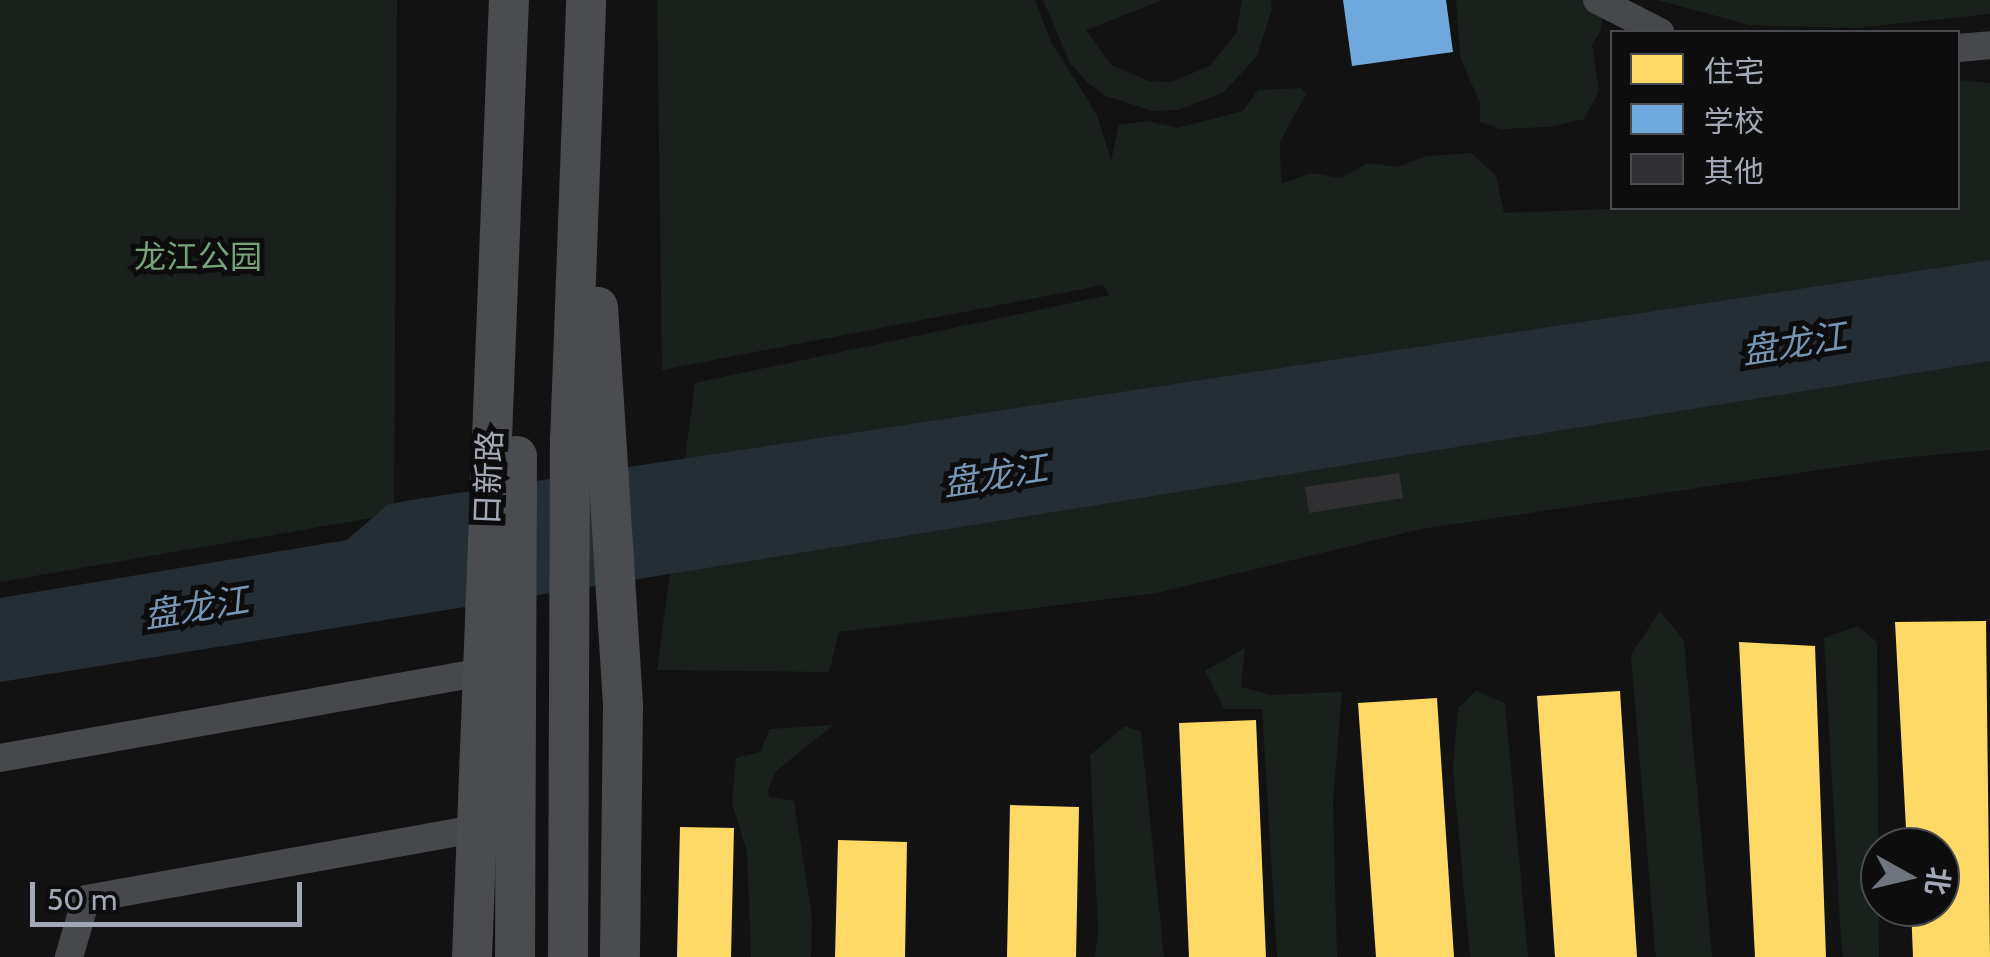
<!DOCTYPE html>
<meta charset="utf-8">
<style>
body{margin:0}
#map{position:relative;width:1990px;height:957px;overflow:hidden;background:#121212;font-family:Cabin,"Noto Sans SC",sans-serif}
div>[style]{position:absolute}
.green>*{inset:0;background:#1a211c}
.water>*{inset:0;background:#252d35}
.homes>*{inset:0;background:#ffd966}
.schools>*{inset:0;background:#6fa8dc}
.building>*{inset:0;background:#303032}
.minor>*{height:28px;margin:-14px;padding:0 14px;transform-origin:14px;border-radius:14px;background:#46484b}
.secondary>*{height:40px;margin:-20px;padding:0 20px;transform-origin:20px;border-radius:20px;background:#4a4c50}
span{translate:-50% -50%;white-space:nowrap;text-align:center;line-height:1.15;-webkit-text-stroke:10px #0d0d0e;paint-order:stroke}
.park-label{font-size:32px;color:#77a27a}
.street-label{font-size:32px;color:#a2a8b5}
.water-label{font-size:35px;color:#7596b4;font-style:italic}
.legend{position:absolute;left:1610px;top:30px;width:350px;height:180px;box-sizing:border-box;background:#0d0d0e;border:2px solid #494b51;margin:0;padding:12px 18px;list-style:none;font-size:30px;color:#a2a8b5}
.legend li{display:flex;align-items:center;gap:20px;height:50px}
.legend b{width:50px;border:2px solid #494b51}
.north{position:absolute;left:1860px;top:827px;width:100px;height:100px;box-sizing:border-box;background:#0d0d0e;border:2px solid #494b51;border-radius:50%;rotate:98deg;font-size:28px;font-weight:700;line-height:40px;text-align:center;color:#a2a8b5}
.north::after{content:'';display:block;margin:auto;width:35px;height:45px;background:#70747c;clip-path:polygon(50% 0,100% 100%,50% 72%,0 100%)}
.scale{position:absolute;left:30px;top:882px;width:272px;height:45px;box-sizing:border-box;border:5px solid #a2a8b5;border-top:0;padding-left:12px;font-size:30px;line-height:35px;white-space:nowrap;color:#a2a8b5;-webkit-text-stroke:8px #0d0d0e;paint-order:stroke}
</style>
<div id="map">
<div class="green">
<i style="clip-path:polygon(0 0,397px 0,394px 514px,0 582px)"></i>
<i style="clip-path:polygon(657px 0,1035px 0,1050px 40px,1097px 115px,1111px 161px,1119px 125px,1147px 121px,1177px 128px,1243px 111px,1258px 90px,1301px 88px,1306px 94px,1280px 142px,1281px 184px,1311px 173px,1341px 178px,1368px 163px,1397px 167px,1427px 156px,1471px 153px,1496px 176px,1504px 213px,1629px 208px,1958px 208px,1958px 80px,1990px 83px,1990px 450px,1899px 458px,1421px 529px,1156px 593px,839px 632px,829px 672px,657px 670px,695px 383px,1109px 295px,1103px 285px,662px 370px)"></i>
<i style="clip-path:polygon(1043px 0,1162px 0,1086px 30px,1111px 65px,1149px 81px,1171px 82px,1210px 66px,1236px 33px,1242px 0,1271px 0,1272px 9px,1257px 56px,1224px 92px,1178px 110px,1153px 111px,1106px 96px,1087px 82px,1070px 63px)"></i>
<i style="clip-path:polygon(1456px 0,1606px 0,1600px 32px,1592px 45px,1599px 91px,1584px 119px,1548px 127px,1501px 129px,1480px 122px,1480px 103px,1460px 57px)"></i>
<i style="clip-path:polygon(1658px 0,1990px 0,1990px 14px,1855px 28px,1749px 25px)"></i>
<i style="clip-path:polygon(1660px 611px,1684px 641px,1712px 957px,1656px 957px,1655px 949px,1631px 655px)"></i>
<i style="clip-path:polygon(1858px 626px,1877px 642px,1879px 957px,1843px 957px,1841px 942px,1824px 638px)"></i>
<i style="clip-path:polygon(1245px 648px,1241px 687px,1270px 695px,1342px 692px,1333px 800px,1337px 957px,1277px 957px,1262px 709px,1224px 709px,1205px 671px)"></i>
<i style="clip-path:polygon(1476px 691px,1505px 703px,1528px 957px,1470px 957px,1453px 770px,1458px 708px)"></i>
<i style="clip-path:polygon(833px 725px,776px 771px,768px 790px,769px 797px,794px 801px,812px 917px,811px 957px,751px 957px,747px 852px,732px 803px,736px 758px,760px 752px,770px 729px)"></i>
<i style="clip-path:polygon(1125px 726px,1141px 732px,1164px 957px,1095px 957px,1098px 933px,1090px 755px)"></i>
</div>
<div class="water">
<i style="clip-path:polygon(1990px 260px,1990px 361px,0 682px,0 598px,347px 540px,387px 505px,405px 501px)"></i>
</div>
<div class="homes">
<i style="clip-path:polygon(1986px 621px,1990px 957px,1913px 957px,1911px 907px,1940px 907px,1940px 847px,1907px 847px,1895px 622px)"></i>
<i style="clip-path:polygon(1739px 642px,1815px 646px,1826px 957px,1755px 957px)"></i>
<i style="clip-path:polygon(1620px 691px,1637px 957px,1555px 957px,1537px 696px)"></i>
<i style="clip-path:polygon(1437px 698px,1454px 957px,1376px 957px,1358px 703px)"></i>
<i style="clip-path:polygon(1256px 720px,1266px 957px,1189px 957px,1179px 723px)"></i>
<i style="clip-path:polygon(1010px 805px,1079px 807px,1076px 957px,1007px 957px)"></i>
<i style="clip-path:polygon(680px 827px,734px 828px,731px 957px,677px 957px)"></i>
<i style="clip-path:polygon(838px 840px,907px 842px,905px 957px,835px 957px)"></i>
</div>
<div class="schools">
<i style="clip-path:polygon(1343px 0,1446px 0,1453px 52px,1352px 66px)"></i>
</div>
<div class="building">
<i style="clip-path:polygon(1399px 473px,1403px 498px,1309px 513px,1305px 487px)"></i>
</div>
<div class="minor">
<i style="left:1597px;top:0;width:71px;rotate:26.9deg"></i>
<i style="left:1958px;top:48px;width:32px;rotate:-5deg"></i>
<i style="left:0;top:758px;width:489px;rotate:-10.1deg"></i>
<i style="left:69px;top:957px;width:60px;rotate:-73.7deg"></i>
<i style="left:86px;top:899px;width:394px;rotate:-10.2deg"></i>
</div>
<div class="secondary">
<i style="left:598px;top:307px;width:400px;rotate:86.4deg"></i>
<i style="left:623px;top:706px;width:251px;rotate:90.7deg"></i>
<i style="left:472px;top:957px;width:958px;rotate:-87.79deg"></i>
<i style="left:515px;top:957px;width:501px;rotate:-89.77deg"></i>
<i style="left:568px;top:957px;width:515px;rotate:-89.78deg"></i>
<i style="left:570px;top:442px;width:442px;rotate:-87.9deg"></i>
</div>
<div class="park-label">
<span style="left:198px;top:257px">龙江公园</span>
</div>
<div class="street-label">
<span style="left:489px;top:478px;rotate:-88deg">日新路</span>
</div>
<div class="water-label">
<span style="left:1794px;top:344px;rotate:-9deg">盘龙江</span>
<span style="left:995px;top:476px;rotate:-9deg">盘龙江</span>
<span style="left:196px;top:608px;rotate:-9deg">盘龙江</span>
</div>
<ul class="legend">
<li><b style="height:28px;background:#ffd966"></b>住宅</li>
<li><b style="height:28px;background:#6fa8dc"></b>学校</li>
<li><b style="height:28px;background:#303032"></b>其他</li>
</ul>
<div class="north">北</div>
<div class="scale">50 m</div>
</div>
